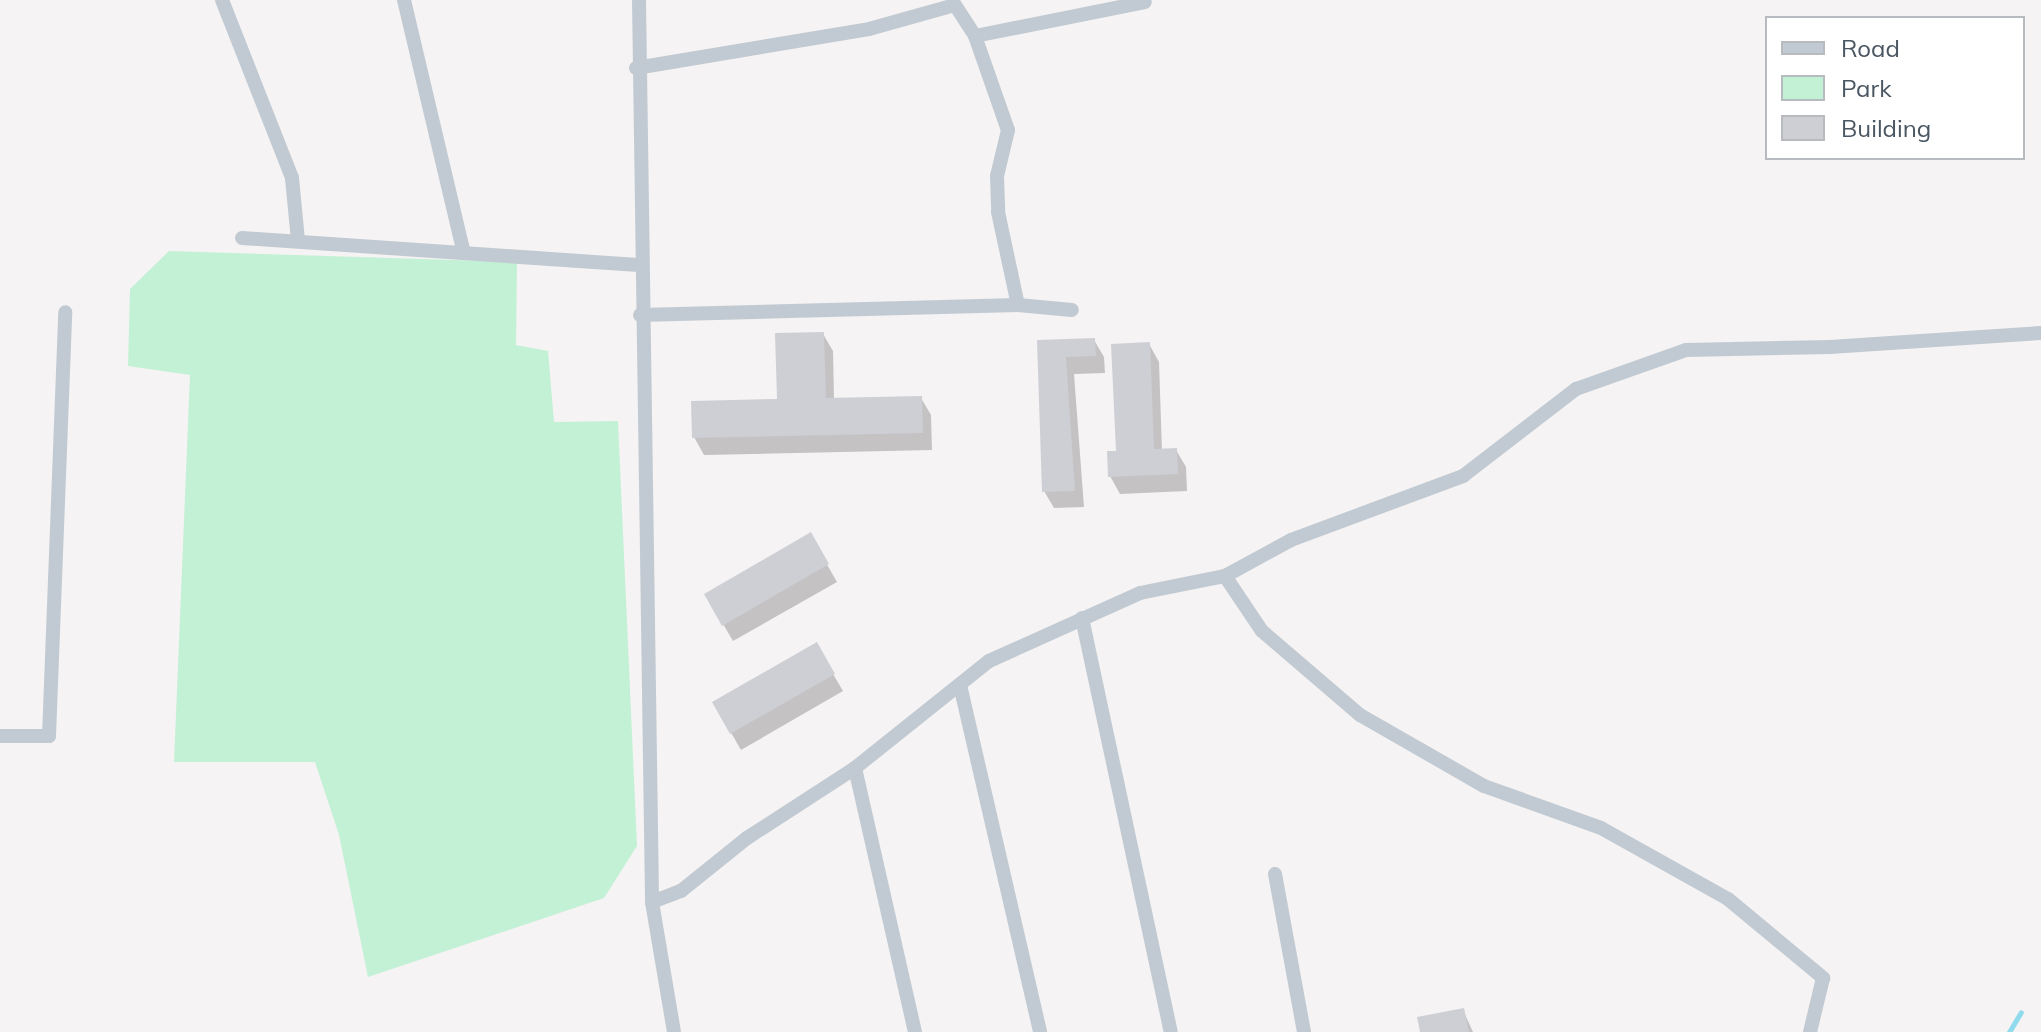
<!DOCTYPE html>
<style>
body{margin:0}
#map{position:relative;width:2041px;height:1032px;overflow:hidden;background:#f5f3f3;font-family:Mulish,sans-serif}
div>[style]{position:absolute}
.green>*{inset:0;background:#c3f1d5}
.shadow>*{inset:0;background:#0003}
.stream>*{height:5px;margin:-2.5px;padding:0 2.5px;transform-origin:2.5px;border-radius:2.5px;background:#90daee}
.building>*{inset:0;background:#cdcfd5}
.minor>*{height:14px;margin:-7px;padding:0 7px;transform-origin:7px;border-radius:7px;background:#c1cad2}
span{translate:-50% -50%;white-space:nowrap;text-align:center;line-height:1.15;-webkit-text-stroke:8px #fff;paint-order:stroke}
.legend{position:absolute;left:1765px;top:16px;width:260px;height:144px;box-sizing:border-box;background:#fff;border:2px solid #b7bbc0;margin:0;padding:10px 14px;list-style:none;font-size:24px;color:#4a5661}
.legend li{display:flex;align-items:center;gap:16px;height:40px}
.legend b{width:40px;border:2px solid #b7bbc0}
</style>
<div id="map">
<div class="green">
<i style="clip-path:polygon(169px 251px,517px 262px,516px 345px,548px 351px,554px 422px,618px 421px,637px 846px,604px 898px,368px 977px,339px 835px,315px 762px,174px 762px,190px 375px,128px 366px,130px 289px)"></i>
</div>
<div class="shadow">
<i style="clip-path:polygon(823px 334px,833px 351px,834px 399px,921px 398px,931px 415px,932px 450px,704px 455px,694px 437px,779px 401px)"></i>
<i style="clip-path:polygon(1094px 340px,1104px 357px,1105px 373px,1074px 374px,1084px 507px,1054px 508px,1044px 491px,1039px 342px)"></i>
<i style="clip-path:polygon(1149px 344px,1159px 362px,1162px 451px,1176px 450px,1186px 467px,1187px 491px,1120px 494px,1110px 476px)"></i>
<i style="clip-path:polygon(810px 535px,837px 582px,733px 641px,706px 595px)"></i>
<i style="clip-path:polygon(816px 645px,843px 691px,741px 750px,714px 703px)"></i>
<i style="clip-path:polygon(1463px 1010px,1473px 1032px,1422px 1032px)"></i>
</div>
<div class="stream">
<i style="left:2009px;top:1032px;width:23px;rotate:-59deg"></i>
</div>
<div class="building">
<i style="clip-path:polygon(824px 332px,826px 398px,922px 396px,923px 433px,692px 438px,691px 401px,777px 399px,775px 333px)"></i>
<i style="clip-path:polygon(1095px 338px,1096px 356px,1066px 357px,1075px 491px,1042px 492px,1037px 340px)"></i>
<i style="clip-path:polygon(1150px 342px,1154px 449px,1177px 448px,1178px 474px,1108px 477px,1107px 451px,1116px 451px,1111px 344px)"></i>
<i style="clip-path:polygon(811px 532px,829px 564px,722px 626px,704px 594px)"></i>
<i style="clip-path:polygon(817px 642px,835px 674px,730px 734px,712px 702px)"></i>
<i style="clip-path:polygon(1464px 1008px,1469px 1032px,1420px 1032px,1417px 1017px)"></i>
</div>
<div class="minor">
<i style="left:222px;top:0;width:191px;rotate:68.5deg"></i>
<i style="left:292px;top:178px;width:62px;rotate:84.5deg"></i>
<i style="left:404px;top:0;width:256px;rotate:76.7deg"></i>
<i style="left:639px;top:0;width:902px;rotate:89.17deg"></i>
<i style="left:652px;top:902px;width:132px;rotate:80.4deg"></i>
<i style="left:975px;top:36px;width:173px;rotate:-11.3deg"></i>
<i style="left:636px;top:68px;width:236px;rotate:-9.5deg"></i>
<i style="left:869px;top:29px;width:89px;rotate:-15.6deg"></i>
<i style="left:955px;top:5px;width:37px;rotate:57deg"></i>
<i style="left:975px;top:36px;width:100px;rotate:70.7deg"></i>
<i style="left:1008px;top:130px;width:47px;rotate:103.4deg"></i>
<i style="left:997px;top:176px;width:36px;rotate:88deg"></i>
<i style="left:998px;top:212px;width:95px;rotate:77.9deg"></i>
<i style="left:242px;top:238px;width:401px;rotate:3.9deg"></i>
<i style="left:640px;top:315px;width:378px;rotate:-1.5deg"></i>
<i style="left:1018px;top:305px;width:54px;rotate:5.3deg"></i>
<i style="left:1225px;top:576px;width:66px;rotate:56.1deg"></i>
<i style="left:1262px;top:631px;width:129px;rotate:40.6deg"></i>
<i style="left:1360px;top:715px;width:143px;rotate:29.8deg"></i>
<i style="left:1484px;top:786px;width:124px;rotate:19.7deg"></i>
<i style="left:1601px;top:828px;width:145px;rotate:29.2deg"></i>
<i style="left:1728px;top:899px;width:124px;rotate:39.7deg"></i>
<i style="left:1823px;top:978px;width:56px;rotate:103.5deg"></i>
<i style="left:1082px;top:618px;width:423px;rotate:77.9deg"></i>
<i style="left:960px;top:685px;width:356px;rotate:77deg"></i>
<i style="left:0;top:736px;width:49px"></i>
<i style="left:49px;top:736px;width:424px;rotate:-87.8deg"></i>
<i style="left:855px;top:768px;width:271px;rotate:77.2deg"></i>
<i style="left:1275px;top:874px;width:161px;rotate:79.6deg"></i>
<i style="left:652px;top:902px;width:31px;rotate:-21deg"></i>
<i style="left:681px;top:891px;width:85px;rotate:-38.8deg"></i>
<i style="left:747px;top:838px;width:129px;rotate:-32.9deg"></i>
<i style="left:855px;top:768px;width:171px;rotate:-38.6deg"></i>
<i style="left:989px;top:661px;width:166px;rotate:-24.2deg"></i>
<i style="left:1140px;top:593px;width:87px;rotate:-11.3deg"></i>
<i style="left:1225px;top:576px;width:75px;rotate:-28.6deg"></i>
<i style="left:1291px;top:540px;width:184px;rotate:-20.4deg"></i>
<i style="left:1463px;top:476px;width:143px;rotate:-37.6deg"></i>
<i style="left:1576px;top:389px;width:117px;rotate:-19.5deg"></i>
<i style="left:1686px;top:350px;width:144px;rotate:-1.2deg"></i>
<i style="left:1830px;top:347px;width:211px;rotate:-3.8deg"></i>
</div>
<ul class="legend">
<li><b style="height:10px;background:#c1cad2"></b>Road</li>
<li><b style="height:22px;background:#c3f1d5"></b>Park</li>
<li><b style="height:22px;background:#cdcfd5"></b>Building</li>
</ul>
</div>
